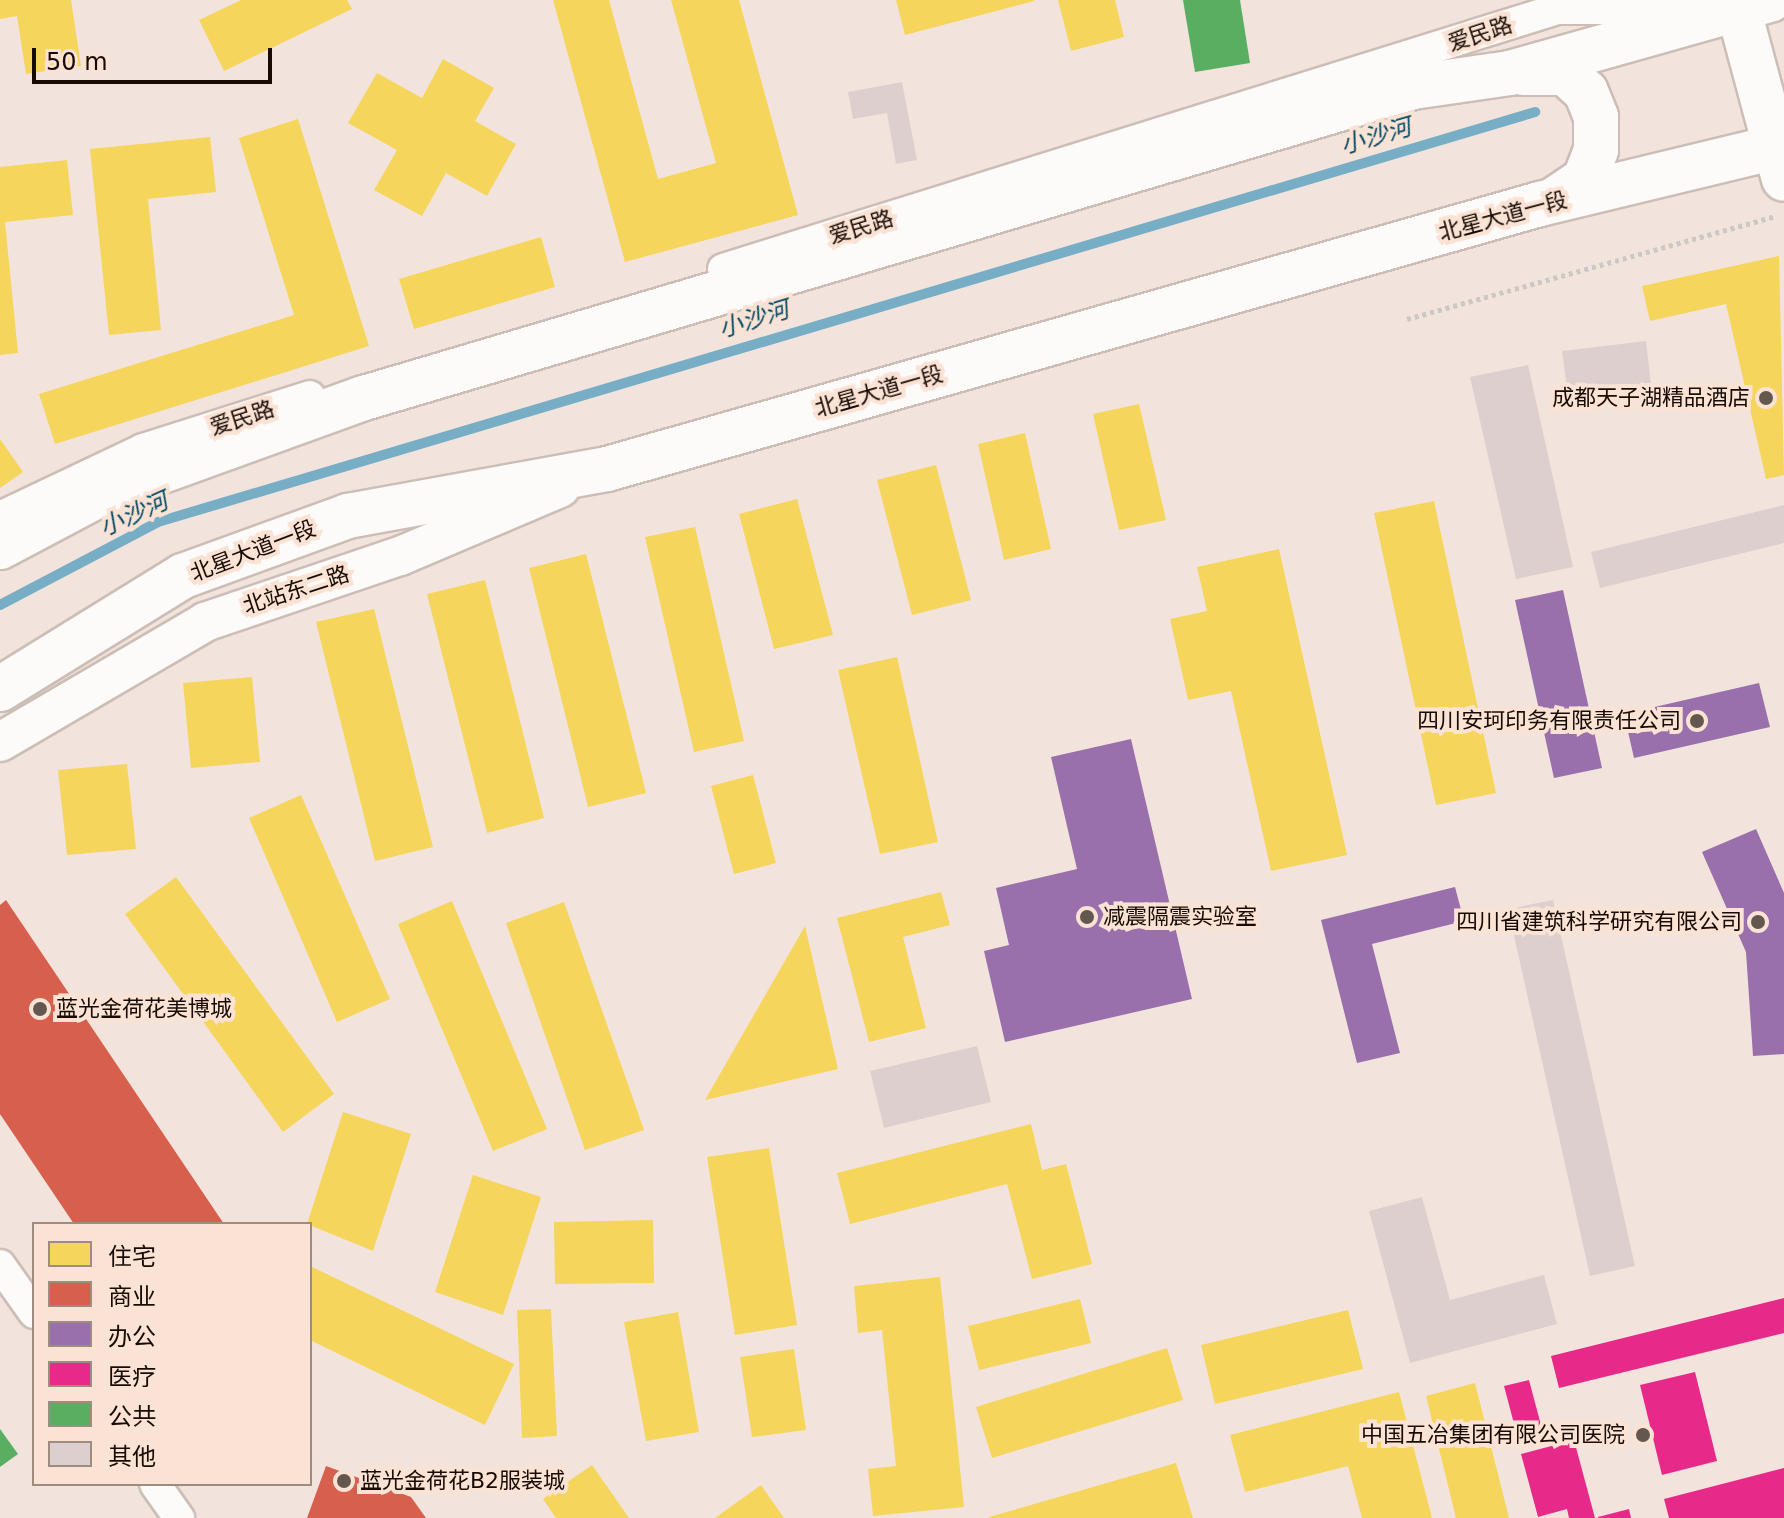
<!DOCTYPE html>
<meta charset="utf-8">
<style>
body{margin:0}
#map{position:relative;width:1784px;height:1518px;overflow:hidden;background:#f2e4dc;font-family:"DejaVu Sans","Noto Sans SC",sans-serif}
div>[style]{position:absolute}
.homes>*{inset:0;background:#f6d55c}
.shops>*{inset:0;background:#d6604d}
.offices>*{inset:0;background:#9970ab}
.health>*{inset:0;background:#e7298a}
.public>*{inset:0;background:#5aae61}
.stream>*{height:10px;margin:-5px;padding:0 5px;transform-origin:5px;border-radius:5px;background:#78adc6}
.building>*{inset:0;background:#ddcfce}
.path>*{height:5px;margin-top:-2.5px;transform-origin:0;background:repeating-linear-gradient(90deg,#ccc8c4 0 4px,transparent 0 8px)}
.roads{filter:drop-shadow(2px 0 #ccbeb6) drop-shadow(-2px 0 #ccbeb6) drop-shadow(0 2px #ccbeb6) drop-shadow(0 -2px #ccbeb6)}
.minor>*{height:30px;margin:-15px;padding:0 15px;transform-origin:15px;border-radius:15px;background:#fdfbfa}
.tertiary>*{height:38px;margin:-19px;padding:0 19px;transform-origin:19px;border-radius:19px;background:#fdfbfa}
.primary>*{height:44px;margin:-22px;padding:0 22px;transform-origin:22px;border-radius:22px;background:#fdfbfa}
.trunk>*{height:44px;margin:-22px;padding:0 22px;transform-origin:22px;border-radius:22px;background:#fdfbfa}
.dots>*{width:22px;height:22px;translate:-50% -50%;box-sizing:border-box;border:4px solid #fae2d4;border-radius:50%}
span{translate:-50% -50%;white-space:nowrap;text-align:center;line-height:1.15;-webkit-text-stroke:8px #fae2d4;paint-order:stroke}
.street-label{font-size:22px;color:#170b04}
.poi-label{font-size:22px;color:#170b04}
.right{translate:-100% -50%;text-align:right}
.left{translate:0 -50%;text-align:left}
.water-label{font-size:24px;color:#004966;font-style:italic}
.legend{position:absolute;left:32px;top:1222px;width:280px;height:264px;box-sizing:border-box;background:#fae2d4;border:2px solid #9f8c81;margin:0;padding:10px 14px;list-style:none;font-size:24px;color:#170b04}
.legend li{display:flex;align-items:center;gap:16px;height:40px}
.legend b{width:40px;border:2px solid #9f8c81}
.scale{position:absolute;left:32px;top:48px;width:240px;height:36px;box-sizing:border-box;border:4px solid #170b04;border-top:0;padding-left:10px;font-size:24px;line-height:28px;white-space:nowrap;color:#170b04;-webkit-text-stroke:6px #fae2d4;paint-order:stroke}
</style>
<div id="map">
<div class="homes">
<i style="clip-path:polygon(0 0,71px 0,81px 66px,26px 74px,17px 16px,0 19px)"></i>
<i style="clip-path:polygon(241px 0,347px 0,352px 9px,224px 71px,199px 20px)"></i>
<i style="clip-path:polygon(553px 0,609px 0,658px 179px,716px 163px,671px 0,739px 0,798px 215px,625px 262px)"></i>
<i style="clip-path:polygon(896px 0,1034px 0,1034px 1px,905px 35px)"></i>
<i style="clip-path:polygon(1058px 0,1115px 0,1124px 37px,1071px 51px)"></i>
<i style="clip-path:polygon(443px 59px,494px 88px,475px 121px,516px 144px,487px 196px,446px 173px,422px 216px,374px 190px,397px 150px,348px 123px,377px 73px,422px 98px)"></i>
<i style="clip-path:polygon(298px 119px,369px 346px,55px 444px,39px 394px,294px 315px,239px 138px)"></i>
<i style="clip-path:polygon(210px 137px,216px 192px,148px 199px,161px 330px,109px 335px,90px 149px)"></i>
<i style="clip-path:polygon(67px 160px,73px 215px,5px 222px,18px 353px,0 355px,0 167px)"></i>
<i style="clip-path:polygon(541px 237px,555px 287px,414px 329px,399px 279px)"></i>
<i style="clip-path:polygon(1779px 256px,1784px 475px,1766px 479px,1726px 304px,1650px 321px,1642px 286px)"></i>
<i style="clip-path:polygon(1139px 404px,1166px 520px,1119px 530px,1093px 414px)"></i>
<i style="clip-path:polygon(1025px 433px,1051px 549px,1004px 560px,978px 444px)"></i>
<i style="clip-path:polygon(0 439px,23px 472px,0 488px)"></i>
<i style="clip-path:polygon(936px 465px,971px 600px,912px 615px,877px 480px)"></i>
<i style="clip-path:polygon(797px 499px,833px 635px,774px 649px,739px 514px)"></i>
<i style="clip-path:polygon(1434px 501px,1496px 793px,1436px 805px,1374px 513px)"></i>
<i style="clip-path:polygon(695px 527px,744px 741px,694px 752px,645px 537px)"></i>
<i style="clip-path:polygon(1279px 549px,1347px 855px,1271px 871px,1231px 691px,1188px 700px,1170px 619px,1207px 611px,1197px 567px)"></i>
<i style="clip-path:polygon(586px 554px,646px 793px,588px 807px,529px 568px)"></i>
<i style="clip-path:polygon(485px 580px,544px 818px,487px 833px,427px 594px)"></i>
<i style="clip-path:polygon(374px 609px,433px 847px,375px 861px,316px 622px)"></i>
<i style="clip-path:polygon(897px 657px,938px 842px,880px 854px,838px 670px)"></i>
<i style="clip-path:polygon(252px 677px,260px 762px,191px 768px,183px 683px)"></i>
<i style="clip-path:polygon(127px 764px,136px 849px,67px 855px,58px 770px)"></i>
<i style="clip-path:polygon(753px 775px,776px 863px,734px 874px,711px 786px)"></i>
<i style="clip-path:polygon(301px 795px,390px 999px,337px 1022px,249px 818px)"></i>
<i style="clip-path:polygon(176px 877px,334px 1094px,283px 1132px,125px 914px)"></i>
<i style="clip-path:polygon(941px 892px,950px 925px,903px 937px,926px 1028px,869px 1042px,837px 918px)"></i>
<i style="clip-path:polygon(452px 901px,547px 1129px,493px 1151px,398px 924px)"></i>
<i style="clip-path:polygon(564px 902px,644px 1130px,585px 1150px,506px 923px)"></i>
<i style="clip-path:polygon(805px 926px,838px 1069px,705px 1100px)"></i>
<i style="clip-path:polygon(343px 1112px,411px 1134px,373px 1251px,307px 1224px)"></i>
<i style="clip-path:polygon(1031px 1124px,1042px 1170px,1066px 1164px,1092px 1264px,1032px 1279px,1007px 1184px,850px 1224px,837px 1173px)"></i>
<i style="clip-path:polygon(769px 1148px,797px 1325px,735px 1335px,707px 1157px)"></i>
<i style="clip-path:polygon(473px 1175px,541px 1197px,503px 1315px,435px 1292px)"></i>
<i style="clip-path:polygon(653px 1220px,654px 1283px,555px 1284px,554px 1222px)"></i>
<i style="clip-path:polygon(310px 1266px,514px 1364px,485px 1425px,310px 1340px)"></i>
<i style="clip-path:polygon(940px 1277px,964px 1507px,873px 1516px,868px 1469px,896px 1466px,882px 1330px,858px 1333px,854px 1286px)"></i>
<i style="clip-path:polygon(1080px 1299px,1091px 1343px,979px 1370px,968px 1326px)"></i>
<i style="clip-path:polygon(551px 1309px,557px 1436px,522px 1438px,517px 1310px)"></i>
<i style="clip-path:polygon(1348px 1310px,1363px 1369px,1215px 1404px,1201px 1345px)"></i>
<i style="clip-path:polygon(678px 1312px,699px 1432px,646px 1441px,624px 1322px)"></i>
<i style="clip-path:polygon(1167px 1348px,1183px 1400px,992px 1458px,976px 1407px)"></i>
<i style="clip-path:polygon(794px 1349px,806px 1430px,752px 1437px,740px 1357px)"></i>
<i style="clip-path:polygon(1475px 1383px,1509px 1518px,1456px 1518px,1426px 1396px)"></i>
<i style="clip-path:polygon(1399px 1392px,1432px 1518px,1362px 1518px,1348px 1466px,1245px 1492px,1230px 1435px)"></i>
<i style="clip-path:polygon(1176px 1463px,1193px 1518px,990px 1518px,989px 1517px)"></i>
<i style="clip-path:polygon(592px 1465px,629px 1518px,556px 1518px,543px 1499px)"></i>
<i style="clip-path:polygon(761px 1485px,784px 1518px,715px 1518px)"></i>
</div>
<div class="shops">
<i style="clip-path:polygon(6px 900px,224px 1224px,74px 1224px,0 1114px,0 905px)"></i>
<i style="clip-path:polygon(326px 1466px,411px 1497px,426px 1518px,307px 1518px)"></i>
</div>
<div class="offices">
<i style="clip-path:polygon(1563px 590px,1602px 768px,1554px 778px,1515px 600px)"></i>
<i style="clip-path:polygon(1759px 683px,1770px 727px,1634px 758px,1624px 714px)"></i>
<i style="clip-path:polygon(1131px 739px,1192px 999px,1005px 1042px,984px 951px,1009px 945px,996px 888px,1077px 869px,1051px 757px)"></i>
<i style="clip-path:polygon(1756px 829px,1784px 893px,1784px 1054px,1753px 1056px,1746px 952px,1702px 852px)"></i>
<i style="clip-path:polygon(1455px 887px,1464px 921px,1372px 944px,1400px 1053px,1357px 1063px,1321px 920px)"></i>
</div>
<div class="health">
<i style="clip-path:polygon(1784px 1298px,1784px 1333px,1559px 1388px,1551px 1356px)"></i>
<i style="clip-path:polygon(1695px 1372px,1717px 1461px,1662px 1475px,1640px 1385px)"></i>
<i style="clip-path:polygon(1529px 1380px,1542px 1429px,1517px 1435px,1504px 1386px)"></i>
<i style="clip-path:polygon(1574px 1440px,1595px 1518px,1569px 1518px,1567px 1509px,1538px 1517px,1521px 1454px)"></i>
<i style="clip-path:polygon(1784px 1468px,1784px 1518px,1669px 1518px,1664px 1499px)"></i>
<i style="clip-path:polygon(1629px 1509px,1631px 1518px,1598px 1518px,1598px 1517px)"></i>
</div>
<div class="public">
<i style="clip-path:polygon(1183px 0,1240px 0,1250px 63px,1195px 72px)"></i>
<i style="clip-path:polygon(0 1429px,18px 1454px,0 1467px)"></i>
</div>
<div class="stream">
<i style="left:0;top:605px;width:178px;rotate:-27.7deg"></i>
<i style="left:158px;top:522px;width:1437px;rotate:-16.58deg"></i>
</div>
<div class="building">
<i style="clip-path:polygon(902px 82px,917px 160px,896px 164px,887px 113px,853px 119px,848px 92px)"></i>
<i style="clip-path:polygon(1646px 341px,1651px 385px,1568px 395px,1562px 351px)"></i>
<i style="clip-path:polygon(1528px 365px,1573px 567px,1516px 579px,1470px 377px)"></i>
<i style="clip-path:polygon(1784px 505px,1784px 543px,1600px 588px,1591px 552px)"></i>
<i style="clip-path:polygon(1553px 900px,1635px 1266px,1590px 1276px,1508px 909px)"></i>
<i style="clip-path:polygon(977px 1046px,991px 1102px,884px 1128px,870px 1071px)"></i>
<i style="clip-path:polygon(1422px 1197px,1450px 1300px,1544px 1275px,1557px 1324px,1410px 1363px,1369px 1211px)"></i>
</div>
<div class="path">
<i style="left:1407px;top:319px;width:382px;rotate:-15.6deg"></i>
</div>
<div class="roads">
<div class="minor">
<i style="left:723px;top:269px;width:875px;rotate:-17.3deg"></i>
<i style="left:1558px;top:9px;width:138px;rotate:0.4deg"></i>
<i style="left:0;top:517px;width:158px;rotate:-25.4deg"></i>
<i style="left:143px;top:449px;width:175px;rotate:-17.6deg"></i>
<i style="left:0;top:1265px;width:59px;rotate:54.7deg"></i>
<i style="left:155px;top:1484px;width:42px;rotate:54.8deg"></i>
</div>
<div class="tertiary">
<i style="left:0;top:742px;width:238px;rotate:-30.3deg"></i>
<i style="left:205px;top:622px;width:206px;rotate:-18.7deg"></i>
<i style="left:400px;top:556px;width:174px;rotate:-23deg"></i>
</div>
<div class="primary">
<i style="left:1736px;top:0;width:185px;rotate:75deg"></i>
</div>
<div class="trunk">
<i style="left:1523px;top:73px;width:42px"></i>
<i style="left:1565px;top:73px;width:28px;rotate:42deg"></i>
<i style="left:1586px;top:92px;width:27px;rotate:68deg"></i>
<i style="left:1596px;top:117px;width:33px;rotate:90deg"></i>
<i style="left:1596px;top:150px;width:31px;rotate:111deg"></i>
<i style="left:1585px;top:179px;width:37px;rotate:146deg"></i>
<i style="left:0;top:547px;width:118px;rotate:-27.9deg"></i>
<i style="left:104px;top:492px;width:276px;rotate:-19.9deg"></i>
<i style="left:364px;top:398px;width:1094px;rotate:-16.51deg"></i>
<i style="left:1413px;top:87px;width:98px;rotate:-8.2deg"></i>
<i style="left:1510px;top:73px;width:270px;rotate:-15.7deg"></i>
<i style="left:0;top:689px;width:215px;rotate:-31.7deg"></i>
<i style="left:183px;top:576px;width:176px;rotate:-20deg"></i>
<i style="left:348px;top:516px;width:263px;rotate:-10.3deg"></i>
<i style="left:607px;top:469px;width:970px;rotate:-15.86deg"></i>
<i style="left:1540px;top:204px;width:251px;rotate:-13.6deg"></i>
</div>
</div>
<div class="dots">
<i style="left:1766px;top:398px;background:#645750"></i>
<i style="left:1697px;top:721px;background:#645750"></i>
<i style="left:1087px;top:917px;background:#645750"></i>
<i style="left:1758px;top:922px;background:#645750"></i>
<i style="left:40px;top:1009px;background:#645750"></i>
<i style="left:1643px;top:1435px;background:#645750"></i>
<i style="left:344px;top:1481px;background:#645750"></i>
</div>
<div class="street-label">
<span style="left:1480px;top:34px;rotate:-18deg">爱民路</span>
<span style="left:1503px;top:216px;rotate:-15deg">北星大道一段</span>
<span style="left:861px;top:227px;rotate:-17deg">爱民路</span>
<span style="left:879px;top:391px;rotate:-16deg">北星大道一段</span>
<span style="left:242px;top:418px;rotate:-18deg">爱民路</span>
<span style="left:253px;top:551px;rotate:-21deg">北星大道一段</span>
<span style="left:296px;top:590px;rotate:-18deg">北站东二路</span>
</div>
<div class="poi-label">
<span class="right" style="left:1750px;top:398px">成都天子湖精品酒店</span>
<span class="right" style="left:1681px;top:721px">四川安珂印务有限责任公司</span>
<span class="left" style="left:1103px;top:917px">减震隔震实验室</span>
<span class="right" style="left:1742px;top:922px">四川省建筑科学研究有限公司</span>
<span class="left" style="left:56px;top:1009px">蓝光金荷花美博城</span>
<span class="right" style="left:1625px;top:1435px">中国五冶集团有限公司医院</span>
<span class="left" style="left:360px;top:1481px">蓝光金荷花B2服装城</span>
</div>
<div class="water-label">
<span style="left:1376px;top:137px;rotate:-16deg">小沙河</span>
<span style="left:754px;top:320px;rotate:-17deg">小沙河</span>
<span style="left:134px;top:515px;rotate:-24deg">小沙河</span>
</div>
<ul class="legend">
<li><b style="height:22px;background:#f6d55c"></b>住宅</li>
<li><b style="height:22px;background:#d6604d"></b>商业</li>
<li><b style="height:22px;background:#9970ab"></b>办公</li>
<li><b style="height:22px;background:#e7298a"></b>医疗</li>
<li><b style="height:22px;background:#5aae61"></b>公共</li>
<li><b style="height:22px;background:#ddcfce"></b>其他</li>
</ul>
<div class="scale">50 m</div>
</div>
